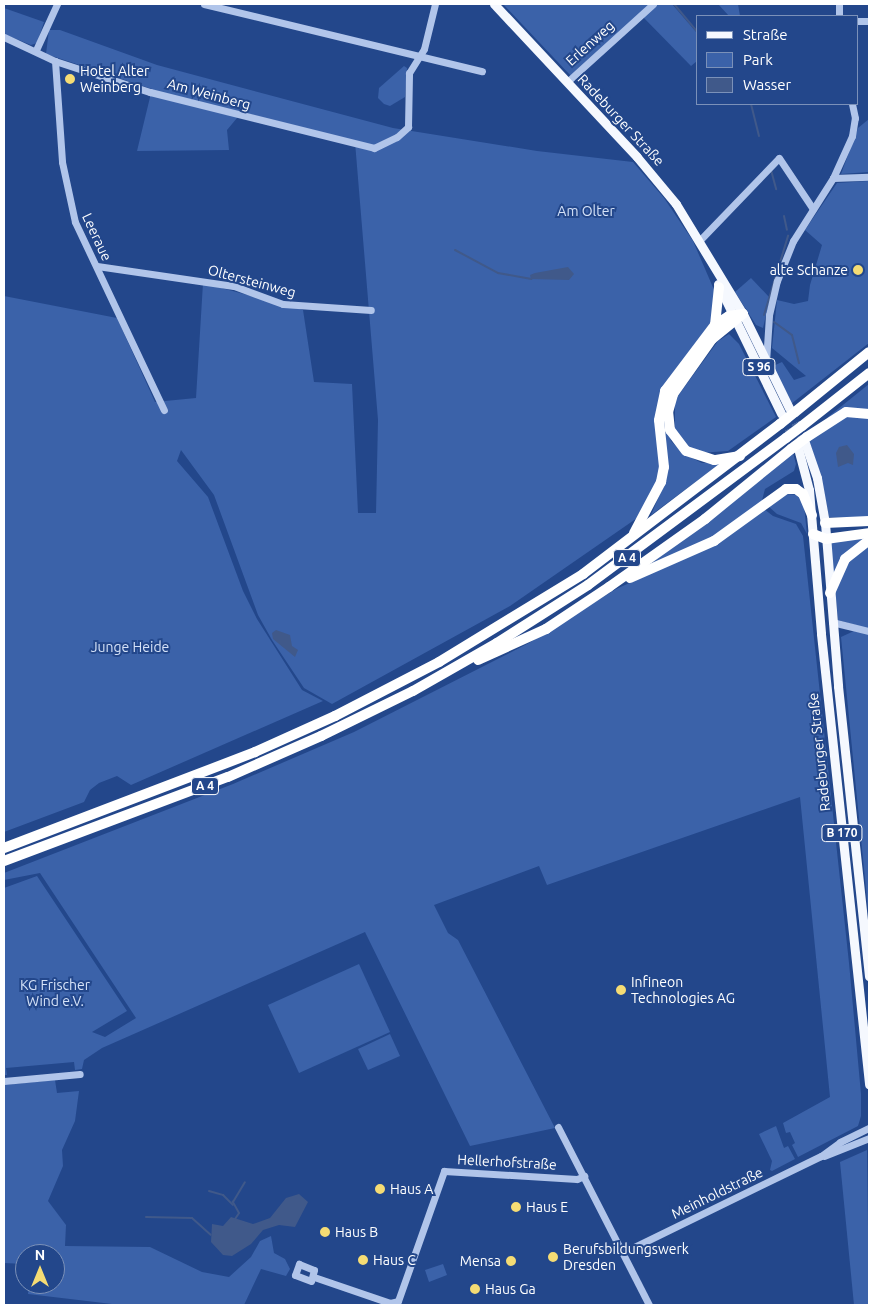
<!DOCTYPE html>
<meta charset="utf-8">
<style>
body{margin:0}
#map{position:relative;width:873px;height:1309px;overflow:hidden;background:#23478b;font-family:Ubuntu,sans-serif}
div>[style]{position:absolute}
.green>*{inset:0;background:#3b62a9}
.water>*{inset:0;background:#40598a}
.stream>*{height:2px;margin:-1px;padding:0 1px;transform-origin:1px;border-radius:1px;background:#40598a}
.major-tunnel>*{height:9px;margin-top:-4.5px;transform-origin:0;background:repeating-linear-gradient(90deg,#44639c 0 9px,transparent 0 13.5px)}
.minor>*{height:7px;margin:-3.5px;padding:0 3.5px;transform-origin:3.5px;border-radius:3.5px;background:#b1c5ea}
.major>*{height:9px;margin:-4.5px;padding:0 4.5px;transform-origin:4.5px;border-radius:4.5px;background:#f5f8fe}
.highway>*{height:10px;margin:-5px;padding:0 5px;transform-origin:5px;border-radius:5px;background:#fff}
.highway-bridge>*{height:10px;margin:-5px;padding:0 5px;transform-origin:5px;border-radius:5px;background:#fff}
.dots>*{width:14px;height:14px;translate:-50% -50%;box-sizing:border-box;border:2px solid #23478b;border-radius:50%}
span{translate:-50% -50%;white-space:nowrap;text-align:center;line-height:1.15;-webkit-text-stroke:4px #23478b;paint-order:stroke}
.shield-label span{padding:1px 4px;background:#23478b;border:1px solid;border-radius:4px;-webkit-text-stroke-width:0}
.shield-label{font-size:12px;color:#fff;font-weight:700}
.street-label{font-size:14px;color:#fff}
.poi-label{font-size:14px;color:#fff}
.left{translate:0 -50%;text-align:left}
.right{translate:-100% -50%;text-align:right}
.park-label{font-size:14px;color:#d5e2f8}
.frame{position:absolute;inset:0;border:5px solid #fff;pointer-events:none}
.legend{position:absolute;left:696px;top:15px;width:162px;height:90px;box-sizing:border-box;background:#23478b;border:1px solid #7b91b9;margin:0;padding:6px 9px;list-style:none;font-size:15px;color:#fff}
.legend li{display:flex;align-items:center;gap:10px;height:25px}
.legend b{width:25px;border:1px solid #7b91b9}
.north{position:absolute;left:15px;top:1244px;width:50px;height:50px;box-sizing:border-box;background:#23478b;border:1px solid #7b91b9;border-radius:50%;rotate:0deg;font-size:14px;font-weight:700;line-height:20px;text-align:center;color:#fff}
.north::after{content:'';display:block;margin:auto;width:18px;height:22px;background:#f5dc74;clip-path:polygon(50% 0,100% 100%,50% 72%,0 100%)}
</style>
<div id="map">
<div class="green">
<i style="clip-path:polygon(503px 4px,650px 4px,571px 76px)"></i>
<i style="clip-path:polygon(656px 4px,672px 4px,697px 33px,697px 61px,691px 66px,642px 16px)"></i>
<i style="clip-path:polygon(718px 4px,738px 4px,740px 16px,729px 16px)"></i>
<i style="clip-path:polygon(4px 8px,44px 22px,37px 43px,31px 45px,4px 34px)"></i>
<i style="clip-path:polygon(49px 30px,60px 30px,157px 65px,393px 128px,537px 151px,633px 162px,664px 198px,693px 241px,715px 292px,713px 320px,669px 378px,659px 479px,640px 516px,510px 606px,332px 704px,304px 688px,272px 640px,258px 615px,214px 495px,181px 450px,177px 461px,208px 497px,243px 591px,257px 619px,302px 690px,323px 701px,131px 785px,117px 776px,99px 783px,90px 790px,84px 802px,4px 832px,4px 296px,117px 318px,155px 402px,196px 398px,203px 283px,303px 310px,314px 382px,352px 384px,358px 513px,376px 513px,378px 420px,355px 142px,242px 112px,227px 130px,229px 150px,137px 151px,152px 89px,46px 54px)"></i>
<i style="clip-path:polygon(404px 66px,407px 68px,405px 97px,390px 106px,384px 104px,378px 98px,379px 88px)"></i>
<i style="clip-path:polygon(869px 119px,869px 172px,841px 174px,858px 128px)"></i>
<i style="clip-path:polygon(869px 181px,869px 343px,791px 404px,773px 366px,782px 362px,794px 380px,806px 376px,772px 348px,777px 300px,794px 304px,808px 301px,810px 285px,822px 245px,805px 230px,837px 183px)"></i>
<i style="clip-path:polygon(751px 278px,770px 298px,763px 328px,756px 325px,735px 292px)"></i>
<i style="clip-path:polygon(729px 334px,739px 344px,776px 417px,728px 451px,699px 453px,686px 446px,675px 430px,675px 400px,718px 341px)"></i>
<i style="clip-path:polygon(869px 384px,869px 411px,827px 418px,828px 417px)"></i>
<i style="clip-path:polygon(663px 415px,671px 441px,684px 454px,702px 463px,721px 463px,651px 515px,665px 482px)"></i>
<i style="clip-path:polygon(845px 415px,869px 417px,869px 518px,829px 517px,821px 477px,809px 440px)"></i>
<i style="clip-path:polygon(793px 453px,796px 464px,794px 471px,765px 489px,761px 504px,716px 536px,648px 566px)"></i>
<i style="clip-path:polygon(787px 494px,798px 495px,804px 505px,807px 534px,801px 523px,777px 514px,768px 506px)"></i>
<i style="clip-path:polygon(764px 509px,773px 516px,796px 524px,803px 536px,849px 963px,861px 1094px,861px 1116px,858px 1126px,798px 1157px,792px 1145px,795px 1143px,790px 1132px,786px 1133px,783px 1123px,830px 1097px,800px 797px,547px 885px,539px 866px,434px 905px,448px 933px,458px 940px,555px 1128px,470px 1146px,365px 932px,102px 1048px,84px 1060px,82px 1069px,75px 1070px,74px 1062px,6px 1068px,7px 1075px,4px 1075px,4px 888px,37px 876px,127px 1011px,92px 1032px,105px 1037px,136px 1018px,40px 873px,4px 880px,4px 873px,233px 784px,354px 732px,529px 643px,616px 589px,715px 545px)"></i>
<i style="clip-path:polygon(866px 537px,833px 574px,830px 541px)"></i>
<i style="clip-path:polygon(869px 542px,868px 567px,869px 629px,838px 620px,835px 588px,842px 566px)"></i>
<i style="clip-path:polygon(854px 631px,869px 634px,869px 919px,841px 637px)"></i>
<i style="clip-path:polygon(359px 964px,390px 1032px,299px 1073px,268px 1005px)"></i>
<i style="clip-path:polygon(390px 1034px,400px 1056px,368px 1070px,358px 1049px)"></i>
<i style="clip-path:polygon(55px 1080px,57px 1093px,79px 1091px,75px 1121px,62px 1150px,63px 1166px,48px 1201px,66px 1225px,65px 1246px,150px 1247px,202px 1272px,229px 1277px,251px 1257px,260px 1241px,271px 1236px,274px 1253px,285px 1259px,290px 1269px,286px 1276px,261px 1269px,244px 1305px,112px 1304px,28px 1294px,29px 1284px,55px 1284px,55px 1254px,25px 1254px,25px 1264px,4px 1263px,4px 1085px)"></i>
<i style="clip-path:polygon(776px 1126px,784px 1148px,788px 1146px,795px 1159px,772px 1171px,770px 1170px,772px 1161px,759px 1134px)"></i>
<i style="clip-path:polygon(867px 1150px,869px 1305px,854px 1305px,840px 1162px)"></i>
<i style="clip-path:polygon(443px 1264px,447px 1275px,429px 1282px,425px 1270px)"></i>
</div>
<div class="water">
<i style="clip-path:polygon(568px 267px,574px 274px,569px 280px,531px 279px,530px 275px,535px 273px)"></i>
<i style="clip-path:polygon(847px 445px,854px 454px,853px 465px,848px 463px,838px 467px,836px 453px,839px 447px)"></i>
<i style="clip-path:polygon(276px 630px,290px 635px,292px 646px,298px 650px,295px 657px,273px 639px,272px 633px)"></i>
<i style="clip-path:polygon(299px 1194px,308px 1202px,295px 1227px,279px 1225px,263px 1230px,251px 1244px,232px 1256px,223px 1255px,211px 1242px,212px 1224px,223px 1226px,231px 1217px,253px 1224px,270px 1218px,286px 1198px)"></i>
</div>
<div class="stream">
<i style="left:674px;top:4px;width:35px;rotate:50deg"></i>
<i style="left:751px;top:104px;width:33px;rotate:76deg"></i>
<i style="left:771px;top:170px;width:20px;rotate:75deg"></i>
<i style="left:784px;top:216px;width:14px;rotate:78deg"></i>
<i style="left:455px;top:250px;width:49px;rotate:28.1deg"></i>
<i style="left:498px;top:273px;width:34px;rotate:10deg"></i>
<i style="left:764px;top:315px;width:83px;rotate:-73.1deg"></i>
<i style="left:774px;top:322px;width:22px;rotate:36deg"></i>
<i style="left:792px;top:335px;width:29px;rotate:76deg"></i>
<i style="left:209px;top:1191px;width:15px;rotate:16deg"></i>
<i style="left:223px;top:1195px;width:14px;rotate:45deg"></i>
<i style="left:146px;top:1217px;width:46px;rotate:1.2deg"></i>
<i style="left:192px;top:1218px;width:25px;rotate:42deg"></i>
<i style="left:235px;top:1219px;width:7px;rotate:-56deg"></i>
<i style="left:239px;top:1213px;width:13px;rotate:-119deg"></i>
<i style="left:233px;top:1202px;width:23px;rotate:-59deg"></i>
</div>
<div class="major-tunnel">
<i style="left:790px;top:410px;width:36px;rotate:66deg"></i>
<i style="left:783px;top:416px;width:35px;rotate:65deg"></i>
</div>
<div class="minor">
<i style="left:204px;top:4px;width:286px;rotate:13.6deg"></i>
<i style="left:839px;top:4px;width:12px;rotate:90deg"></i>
<i style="left:857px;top:21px;width:12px"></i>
<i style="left:4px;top:37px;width:56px;rotate:25.2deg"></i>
<i style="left:55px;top:61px;width:100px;rotate:18.1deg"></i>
<i style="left:150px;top:92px;width:231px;rotate:14deg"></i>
<i style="left:374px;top:148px;width:25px;rotate:-26deg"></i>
<i style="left:397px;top:137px;width:15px;rotate:-42deg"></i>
<i style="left:408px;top:127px;width:54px;rotate:-88.9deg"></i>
<i style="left:409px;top:73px;width:28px;rotate:-58deg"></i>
<i style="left:424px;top:49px;width:46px;rotate:-76.3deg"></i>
<i style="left:36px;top:50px;width:51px;rotate:-65.5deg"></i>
<i style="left:55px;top:61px;width:101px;rotate:86deg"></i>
<i style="left:62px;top:162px;width:61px;rotate:77.8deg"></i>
<i style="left:75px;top:222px;width:208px;rotate:64.7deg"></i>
<i style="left:567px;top:82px;width:116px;rotate:-42.2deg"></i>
<i style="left:833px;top:178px;width:36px;rotate:-2deg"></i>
<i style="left:699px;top:241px;width:115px;rotate:-46.1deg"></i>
<i style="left:779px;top:158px;width:61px;rotate:56.3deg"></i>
<i style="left:97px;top:266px;width:138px;rotate:8.3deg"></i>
<i style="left:234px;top:286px;width:52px;rotate:20.2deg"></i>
<i style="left:283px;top:304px;width:88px;rotate:3.9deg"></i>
<i style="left:766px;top:362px;width:47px;rotate:-86.3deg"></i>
<i style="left:769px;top:315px;width:35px;rotate:-77deg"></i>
<i style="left:777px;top:281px;width:43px;rotate:-68.2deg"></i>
<i style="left:793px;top:241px;width:75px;rotate:-57.6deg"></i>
<i style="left:833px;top:178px;width:46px;rotate:-65.7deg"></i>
<i style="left:852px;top:136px;width:18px;rotate:-81deg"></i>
<i style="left:855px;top:118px;width:14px;rotate:-102deg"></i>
<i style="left:832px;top:622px;width:38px;rotate:14deg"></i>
<i style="left:4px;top:1081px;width:76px;rotate:-5.3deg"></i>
<i style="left:558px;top:1127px;width:200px;rotate:62.9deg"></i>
<i style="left:824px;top:1156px;width:48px;rotate:-21.8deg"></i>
<i style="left:624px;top:1252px;width:219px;rotate:-26deg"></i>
<i style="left:821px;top:1156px;width:24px;rotate:-36deg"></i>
<i style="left:840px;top:1142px;width:32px;rotate:-26deg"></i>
<i style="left:299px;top:1264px;width:16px;rotate:22deg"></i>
<i style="left:314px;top:1270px;width:11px;rotate:105deg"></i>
<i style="left:311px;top:1281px;width:17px;rotate:-159deg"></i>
<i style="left:295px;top:1275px;width:12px;rotate:-70deg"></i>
<i style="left:314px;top:1277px;width:80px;rotate:18.9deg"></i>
<i style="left:390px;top:1303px;width:8px;rotate:-14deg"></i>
<i style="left:398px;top:1301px;width:138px;rotate:-70.5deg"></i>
<i style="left:444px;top:1171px;width:133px;rotate:3.4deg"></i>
<i style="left:577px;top:1179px;width:8px;rotate:-23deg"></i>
</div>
<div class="major">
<i style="left:494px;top:4px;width:209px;rotate:46.9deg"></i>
<i style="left:637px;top:157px;width:61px;rotate:50.3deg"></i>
<i style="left:676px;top:204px;width:129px;rotate:58.7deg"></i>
<i style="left:743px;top:314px;width:105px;rotate:63.9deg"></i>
<i style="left:718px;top:284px;width:144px;rotate:64deg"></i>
<i style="left:805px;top:443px;width:37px;rotate:71deg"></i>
<i style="left:817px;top:478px;width:46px;rotate:79.9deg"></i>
<i style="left:825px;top:523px;width:164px;rotate:85.4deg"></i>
<i style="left:838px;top:686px;width:292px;rotate:83.9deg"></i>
<i style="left:798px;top:448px;width:43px;rotate:75.3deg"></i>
<i style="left:809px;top:490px;width:144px;rotate:85.2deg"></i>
<i style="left:821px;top:634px;width:453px;rotate:83.9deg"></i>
</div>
<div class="highway">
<i style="left:715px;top:325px;width:38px;rotate:-84deg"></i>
<i style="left:795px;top:412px;width:95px;rotate:-39deg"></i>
<i style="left:802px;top:426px;width:85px;rotate:-38.3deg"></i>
<i style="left:807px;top:437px;width:46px;rotate:-32.7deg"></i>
<i style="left:846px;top:412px;width:23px;rotate:5deg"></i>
<i style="left:740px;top:456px;width:26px;rotate:171deg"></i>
<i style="left:714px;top:460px;width:29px;rotate:-162deg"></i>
<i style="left:686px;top:451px;width:26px;rotate:-127deg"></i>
<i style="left:670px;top:430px;width:18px;rotate:-96deg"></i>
<i style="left:668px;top:412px;width:19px;rotate:-74deg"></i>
<i style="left:673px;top:394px;width:67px;rotate:-54.7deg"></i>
<i style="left:712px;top:339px;width:40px;rotate:-39deg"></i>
<i style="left:825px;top:523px;width:44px;rotate:-2.6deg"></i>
<i style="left:634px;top:533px;width:58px;rotate:-62.1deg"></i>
<i style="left:661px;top:482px;width:15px;rotate:-79deg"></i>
<i style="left:664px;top:467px;width:47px;rotate:-96.1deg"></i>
<i style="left:659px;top:420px;width:30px;rotate:-78deg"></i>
<i style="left:665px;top:391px;width:83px;rotate:-52.9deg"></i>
<i style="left:715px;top:325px;width:17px;rotate:-33deg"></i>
<i style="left:729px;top:316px;width:14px;rotate:-8deg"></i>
<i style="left:813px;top:534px;width:14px;rotate:21deg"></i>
<i style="left:826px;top:539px;width:43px;rotate:-7.9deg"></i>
<i style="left:630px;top:578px;width:92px;rotate:-23.8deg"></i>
<i style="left:714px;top:541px;width:89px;rotate:-35.8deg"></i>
<i style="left:786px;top:489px;width:10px"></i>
<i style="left:796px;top:489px;width:9px;rotate:36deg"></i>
<i style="left:803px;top:494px;width:23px;rotate:67deg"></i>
<i style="left:830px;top:593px;width:37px;rotate:-66deg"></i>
<i style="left:845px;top:559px;width:31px;rotate:-38deg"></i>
<i style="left:478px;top:660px;width:75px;rotate:-24.5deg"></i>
<i style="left:546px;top:629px;width:76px;rotate:-33.7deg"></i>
<i style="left:609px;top:587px;width:118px;rotate:-35.3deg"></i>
<i style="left:705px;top:519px;width:111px;rotate:-39.1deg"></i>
<i style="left:4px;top:848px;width:269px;rotate:-20.9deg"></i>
<i style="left:255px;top:752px;width:88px;rotate:-24.2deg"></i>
<i style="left:335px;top:716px;width:117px;rotate:-27.4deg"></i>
<i style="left:439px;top:662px;width:169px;rotate:-31.4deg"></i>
<i style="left:583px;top:574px;width:248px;rotate:-37.3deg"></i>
<i style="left:4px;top:861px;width:239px;rotate:-20.6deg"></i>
<i style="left:228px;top:777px;width:102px;rotate:-23.8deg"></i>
<i style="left:321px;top:736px;width:102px;rotate:-26.1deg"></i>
<i style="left:413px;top:691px;width:97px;rotate:-29.7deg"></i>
<i style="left:497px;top:643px;width:108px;rotate:-32.5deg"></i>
<i style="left:588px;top:585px;width:247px;rotate:-36.6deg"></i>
</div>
<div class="highway-bridge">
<i style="left:780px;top:424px;width:19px;rotate:-39deg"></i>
<i style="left:786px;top:438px;width:20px;rotate:-37deg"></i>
<i style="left:791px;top:449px;width:20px;rotate:-37deg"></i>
</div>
<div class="dots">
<i style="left:70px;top:79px;background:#f5dc74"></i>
<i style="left:858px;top:270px;background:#f5dc74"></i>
<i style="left:621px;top:990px;background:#f5dc74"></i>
<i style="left:380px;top:1189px;background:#f5dc74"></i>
<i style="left:516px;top:1207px;background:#f5dc74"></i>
<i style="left:325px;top:1232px;background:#f5dc74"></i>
<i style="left:553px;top:1257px;background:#f5dc74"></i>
<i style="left:363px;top:1260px;background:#f5dc74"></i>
<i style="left:511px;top:1261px;background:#f5dc74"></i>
<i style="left:475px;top:1289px;background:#f5dc74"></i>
</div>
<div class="shield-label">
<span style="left:759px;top:367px">S 96</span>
<span style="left:627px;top:558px">A 4</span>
<span style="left:205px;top:786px">A 4</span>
<span style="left:842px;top:833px">B 170</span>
</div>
<div class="street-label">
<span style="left:590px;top:43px;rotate:-42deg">Erlenweg</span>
<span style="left:209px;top:94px;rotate:15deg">Am Weinberg</span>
<span style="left:621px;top:120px;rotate:47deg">Radeburger Straße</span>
<span style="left:97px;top:237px;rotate:65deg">Leeraue</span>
<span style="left:252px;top:281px;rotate:15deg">Oltersteinweg</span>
<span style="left:819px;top:752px;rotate:-96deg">Radeburger Straße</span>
<span style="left:507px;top:1162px;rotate:3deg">Hellerhofstraße</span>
<span style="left:717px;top:1193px;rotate:-26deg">Meinholdstraße</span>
</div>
<div class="poi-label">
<span class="left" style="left:80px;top:79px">Hotel Alter<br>Weinberg</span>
<span class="right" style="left:848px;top:270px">alte Schanze</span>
<span class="left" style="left:631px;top:990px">Infineon<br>Technologies AG</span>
<span class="left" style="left:390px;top:1189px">Haus A</span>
<span class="left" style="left:526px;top:1207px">Haus E</span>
<span class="left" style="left:335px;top:1232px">Haus B</span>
<span class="left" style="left:563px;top:1257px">Berufsbildungswerk<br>Dresden</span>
<span class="left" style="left:373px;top:1260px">Haus C</span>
<span class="right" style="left:501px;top:1261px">Mensa</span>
<span class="left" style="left:485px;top:1289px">Haus Ga</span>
</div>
<div class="park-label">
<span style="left:586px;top:211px">Am Olter</span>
<span style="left:130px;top:647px">Junge Heide</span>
<span style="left:55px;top:993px">KG Frischer<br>Wind e.V.</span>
</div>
<div class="frame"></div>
<ul class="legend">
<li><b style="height:6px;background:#f5f8fe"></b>Straße</li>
<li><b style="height:14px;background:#3b62a9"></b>Park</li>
<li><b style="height:14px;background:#40598a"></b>Wasser</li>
</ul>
<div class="north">N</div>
</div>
